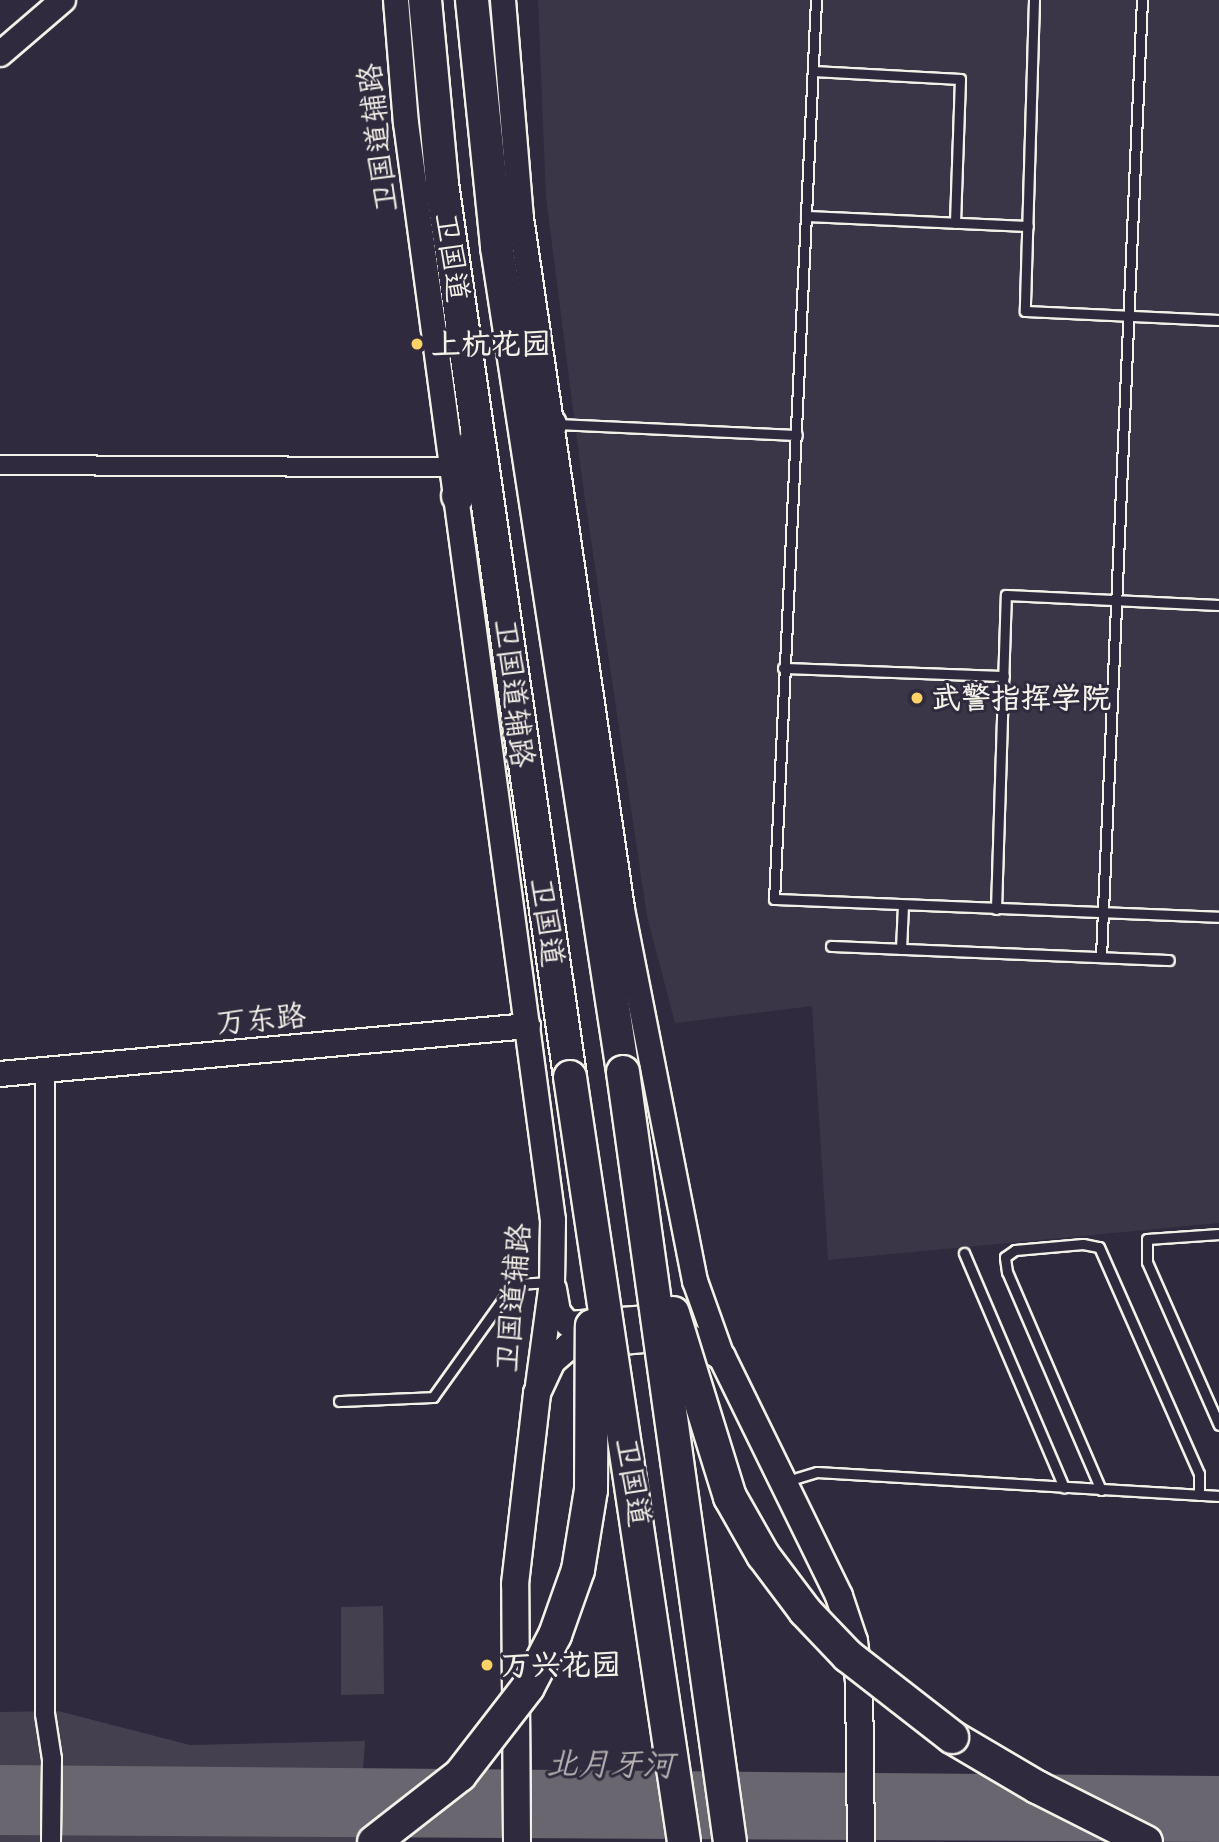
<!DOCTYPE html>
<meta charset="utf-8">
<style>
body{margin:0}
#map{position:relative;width:1219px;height:1842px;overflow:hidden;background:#2f2a3d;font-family:Caveat,"LXGW WenKai TC",sans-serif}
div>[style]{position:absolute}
.built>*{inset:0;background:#3b3647}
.green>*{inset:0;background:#454050}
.water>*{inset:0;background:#6a6670}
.roads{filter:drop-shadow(2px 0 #f4f1e8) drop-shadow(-2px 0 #f4f1e8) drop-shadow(0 2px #f4f1e8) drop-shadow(0 -2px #f4f1e8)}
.lane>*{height:9px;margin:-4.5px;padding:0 4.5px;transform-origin:4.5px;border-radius:4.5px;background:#2f2a3d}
.street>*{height:18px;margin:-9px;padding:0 9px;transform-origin:9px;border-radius:9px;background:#2f2a3d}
.secondary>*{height:24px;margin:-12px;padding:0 12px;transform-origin:12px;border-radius:12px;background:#2f2a3d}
.primary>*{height:26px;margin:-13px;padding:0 13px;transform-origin:13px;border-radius:13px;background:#2f2a3d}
.highway>*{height:32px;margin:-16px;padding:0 16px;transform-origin:16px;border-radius:16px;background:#2f2a3d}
.bridges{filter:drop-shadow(2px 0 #f4f1e8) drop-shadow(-2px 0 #f4f1e8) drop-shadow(0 2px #f4f1e8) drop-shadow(0 -2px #f4f1e8)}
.highway-bridge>*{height:32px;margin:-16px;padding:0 16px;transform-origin:16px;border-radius:16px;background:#2f2a3d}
.dots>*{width:19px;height:19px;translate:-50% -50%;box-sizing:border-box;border:4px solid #2f2a3d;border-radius:50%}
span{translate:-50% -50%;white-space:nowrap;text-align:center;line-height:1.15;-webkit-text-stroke:6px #2f2a3d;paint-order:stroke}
.street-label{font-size:30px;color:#f4f1e8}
.poi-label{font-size:30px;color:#f4f1e8;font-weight:700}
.left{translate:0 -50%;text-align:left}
.water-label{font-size:32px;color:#b6b2b2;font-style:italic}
</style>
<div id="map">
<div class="built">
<i style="clip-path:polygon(538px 0,1219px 0,1219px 1223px,828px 1260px,812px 1006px,675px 1023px,647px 916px,582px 479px,546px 197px)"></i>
</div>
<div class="green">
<i style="clip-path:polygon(383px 1606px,384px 1694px,341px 1695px,341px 1607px)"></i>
<i style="clip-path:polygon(58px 1711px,190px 1745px,365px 1741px,358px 1842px,0 1842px,0 1712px)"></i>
</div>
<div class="water">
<i style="clip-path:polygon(0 1765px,1219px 1776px,1219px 1842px,0 1835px)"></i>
</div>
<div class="roads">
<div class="lane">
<i style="left:816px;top:0;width:900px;rotate:92.67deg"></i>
<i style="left:774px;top:899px;width:445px;rotate:2.3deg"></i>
<i style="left:1034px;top:0;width:311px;rotate:91.7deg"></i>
<i style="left:1025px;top:311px;width:194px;rotate:2.7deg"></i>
<i style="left:813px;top:71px;width:147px;rotate:3.1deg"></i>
<i style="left:960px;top:79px;width:144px;rotate:92deg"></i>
<i style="left:806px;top:216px;width:222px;rotate:2.6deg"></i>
<i style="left:556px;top:424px;width:241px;rotate:2.6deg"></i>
<i style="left:783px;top:668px;width:221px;rotate:2.1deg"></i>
<i style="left:996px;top:909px;width:314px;rotate:-88.2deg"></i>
<i style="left:1006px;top:595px;width:213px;rotate:2.7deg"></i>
<i style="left:831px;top:946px;width:338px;rotate:2.4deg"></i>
<i style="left:901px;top:949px;width:44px;rotate:-87.4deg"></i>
<i style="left:1101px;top:957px;width:958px;rotate:-87.55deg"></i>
<i style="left:1219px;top:1234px;width:72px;rotate:176deg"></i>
<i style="left:1147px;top:1239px;width:23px;rotate:90deg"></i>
<i style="left:1147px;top:1262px;width:178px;rotate:66.2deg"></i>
<i style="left:964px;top:1253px;width:255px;rotate:66.9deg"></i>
<i style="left:339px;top:1401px;width:94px;rotate:-2.4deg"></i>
<i style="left:433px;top:1397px;width:139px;rotate:-54.4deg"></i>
<i style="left:514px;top:1284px;width:35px;rotate:-3deg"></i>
<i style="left:787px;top:1481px;width:31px;rotate:-17deg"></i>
<i style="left:817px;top:1472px;width:403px;rotate:3.4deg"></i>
<i style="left:1101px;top:1490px;width:237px;rotate:-113.3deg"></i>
<i style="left:1007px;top:1272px;width:15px;rotate:-98deg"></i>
<i style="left:1005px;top:1257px;width:12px;rotate:-35deg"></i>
<i style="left:1015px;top:1250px;width:68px;rotate:-5deg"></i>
<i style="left:1083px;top:1244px;width:16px;rotate:11deg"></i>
<i style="left:1099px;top:1247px;width:248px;rotate:66.2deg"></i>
<i style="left:1199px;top:1474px;width:21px;rotate:90deg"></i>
</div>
<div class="street">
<i style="left:0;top:465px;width:454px;rotate:0.3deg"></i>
<i style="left:45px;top:1070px;width:644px;rotate:90deg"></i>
<i style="left:45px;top:1714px;width:46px;rotate:81.2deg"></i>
<i style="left:52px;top:1759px;width:83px;rotate:90.7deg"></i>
</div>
<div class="secondary">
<i style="left:396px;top:0;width:123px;rotate:85.4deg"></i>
<i style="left:406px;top:123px;width:1107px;rotate:82.37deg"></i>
<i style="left:553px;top:1220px;width:62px;rotate:90.9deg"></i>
<i style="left:552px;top:1282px;width:104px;rotate:97.7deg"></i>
<i style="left:503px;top:0;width:219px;rotate:85.3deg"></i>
<i style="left:521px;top:218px;width:698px;rotate:81.68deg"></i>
<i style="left:622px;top:909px;width:379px;rotate:78.9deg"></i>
<i style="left:695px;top:1281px;width:81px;rotate:70.4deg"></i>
<i style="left:0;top:54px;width:83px;rotate:-40.6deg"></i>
<i style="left:0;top:1074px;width:530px;rotate:-5.19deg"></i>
<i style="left:554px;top:1289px;width:23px;rotate:80deg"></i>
<i style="left:558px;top:1312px;width:16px;rotate:50deg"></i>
<i style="left:568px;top:1324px;width:107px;rotate:-4.3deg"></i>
</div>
<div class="primary">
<i style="left:517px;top:1842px;width:258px;rotate:-90.4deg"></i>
<i style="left:515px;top:1584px;width:192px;rotate:-83.4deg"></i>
<i style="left:537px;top:1393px;width:35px;rotate:-65deg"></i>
<i style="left:552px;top:1361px;width:23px;rotate:-41deg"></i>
<i style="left:569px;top:1346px;width:117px;rotate:-5.4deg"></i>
<i style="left:685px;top:1335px;width:43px;rotate:30.7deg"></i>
<i style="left:722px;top:1357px;width:266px;rotate:63.9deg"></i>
<i style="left:839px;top:1596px;width:47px;rotate:71.6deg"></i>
<i style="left:854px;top:1641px;width:39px;rotate:83deg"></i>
<i style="left:859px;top:1680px;width:162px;rotate:89.3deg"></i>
</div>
<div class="highway">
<i style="left:425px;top:0;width:185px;rotate:84.7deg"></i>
<i style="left:442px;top:184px;width:902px;rotate:81.84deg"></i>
<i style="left:472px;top:0;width:248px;rotate:84.2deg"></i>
<i style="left:497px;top:247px;width:835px;rotate:81.32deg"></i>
<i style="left:538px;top:474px;width:51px;rotate:-76.5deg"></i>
<i style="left:458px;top:496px;width:57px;rotate:-72.5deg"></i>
<i style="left:952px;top:1737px;width:99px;rotate:30.5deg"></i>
<i style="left:1037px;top:1787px;width:122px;rotate:26.8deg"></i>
</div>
</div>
<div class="bridges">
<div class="highway-bridge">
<i style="left:623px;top:1072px;width:777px;rotate:82.09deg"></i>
<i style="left:570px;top:1077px;width:773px;rotate:81.52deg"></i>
<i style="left:673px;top:1313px;width:193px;rotate:72.8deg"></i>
<i style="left:730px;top:1497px;width:67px;rotate:60.4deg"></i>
<i style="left:763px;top:1555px;width:70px;rotate:53.1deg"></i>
<i style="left:805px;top:1611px;width:62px;rotate:46.3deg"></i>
<i style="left:848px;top:1656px;width:132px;rotate:37.9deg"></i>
<i style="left:374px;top:1842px;width:109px;rotate:-37.9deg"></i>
<i style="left:460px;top:1775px;width:111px;rotate:-52.3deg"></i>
<i style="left:528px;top:1687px;width:59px;rotate:-62.6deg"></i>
<i style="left:555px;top:1635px;width:69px;rotate:-70.5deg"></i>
<i style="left:578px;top:1570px;width:81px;rotate:-80.8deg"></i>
<i style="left:591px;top:1490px;width:164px;rotate:-89.7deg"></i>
</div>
</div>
<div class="dots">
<i style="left:417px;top:344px;background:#ffd166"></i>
<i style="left:917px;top:698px;background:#ffd166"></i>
<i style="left:487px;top:1665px;background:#ffd166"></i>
</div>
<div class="street-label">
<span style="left:378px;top:138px;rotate:-97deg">卫国道辅路</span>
<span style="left:452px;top:257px;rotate:82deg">卫国道</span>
<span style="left:514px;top:693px;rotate:83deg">卫国道辅路</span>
<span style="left:547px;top:922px;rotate:82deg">卫国道</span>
<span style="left:261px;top:1019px;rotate:-5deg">万东路</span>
<span style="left:513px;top:1298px;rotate:-85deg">卫国道辅路</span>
<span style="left:633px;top:1482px;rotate:81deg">卫国道</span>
</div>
<div class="poi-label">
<span class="left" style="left:431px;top:344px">上杭花园</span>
<span class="left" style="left:931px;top:698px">武警指挥学院</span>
<span class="left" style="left:501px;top:1665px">万兴花园</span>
</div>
<div class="water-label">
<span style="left:610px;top:1765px;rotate:1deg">北月牙河</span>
</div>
</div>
